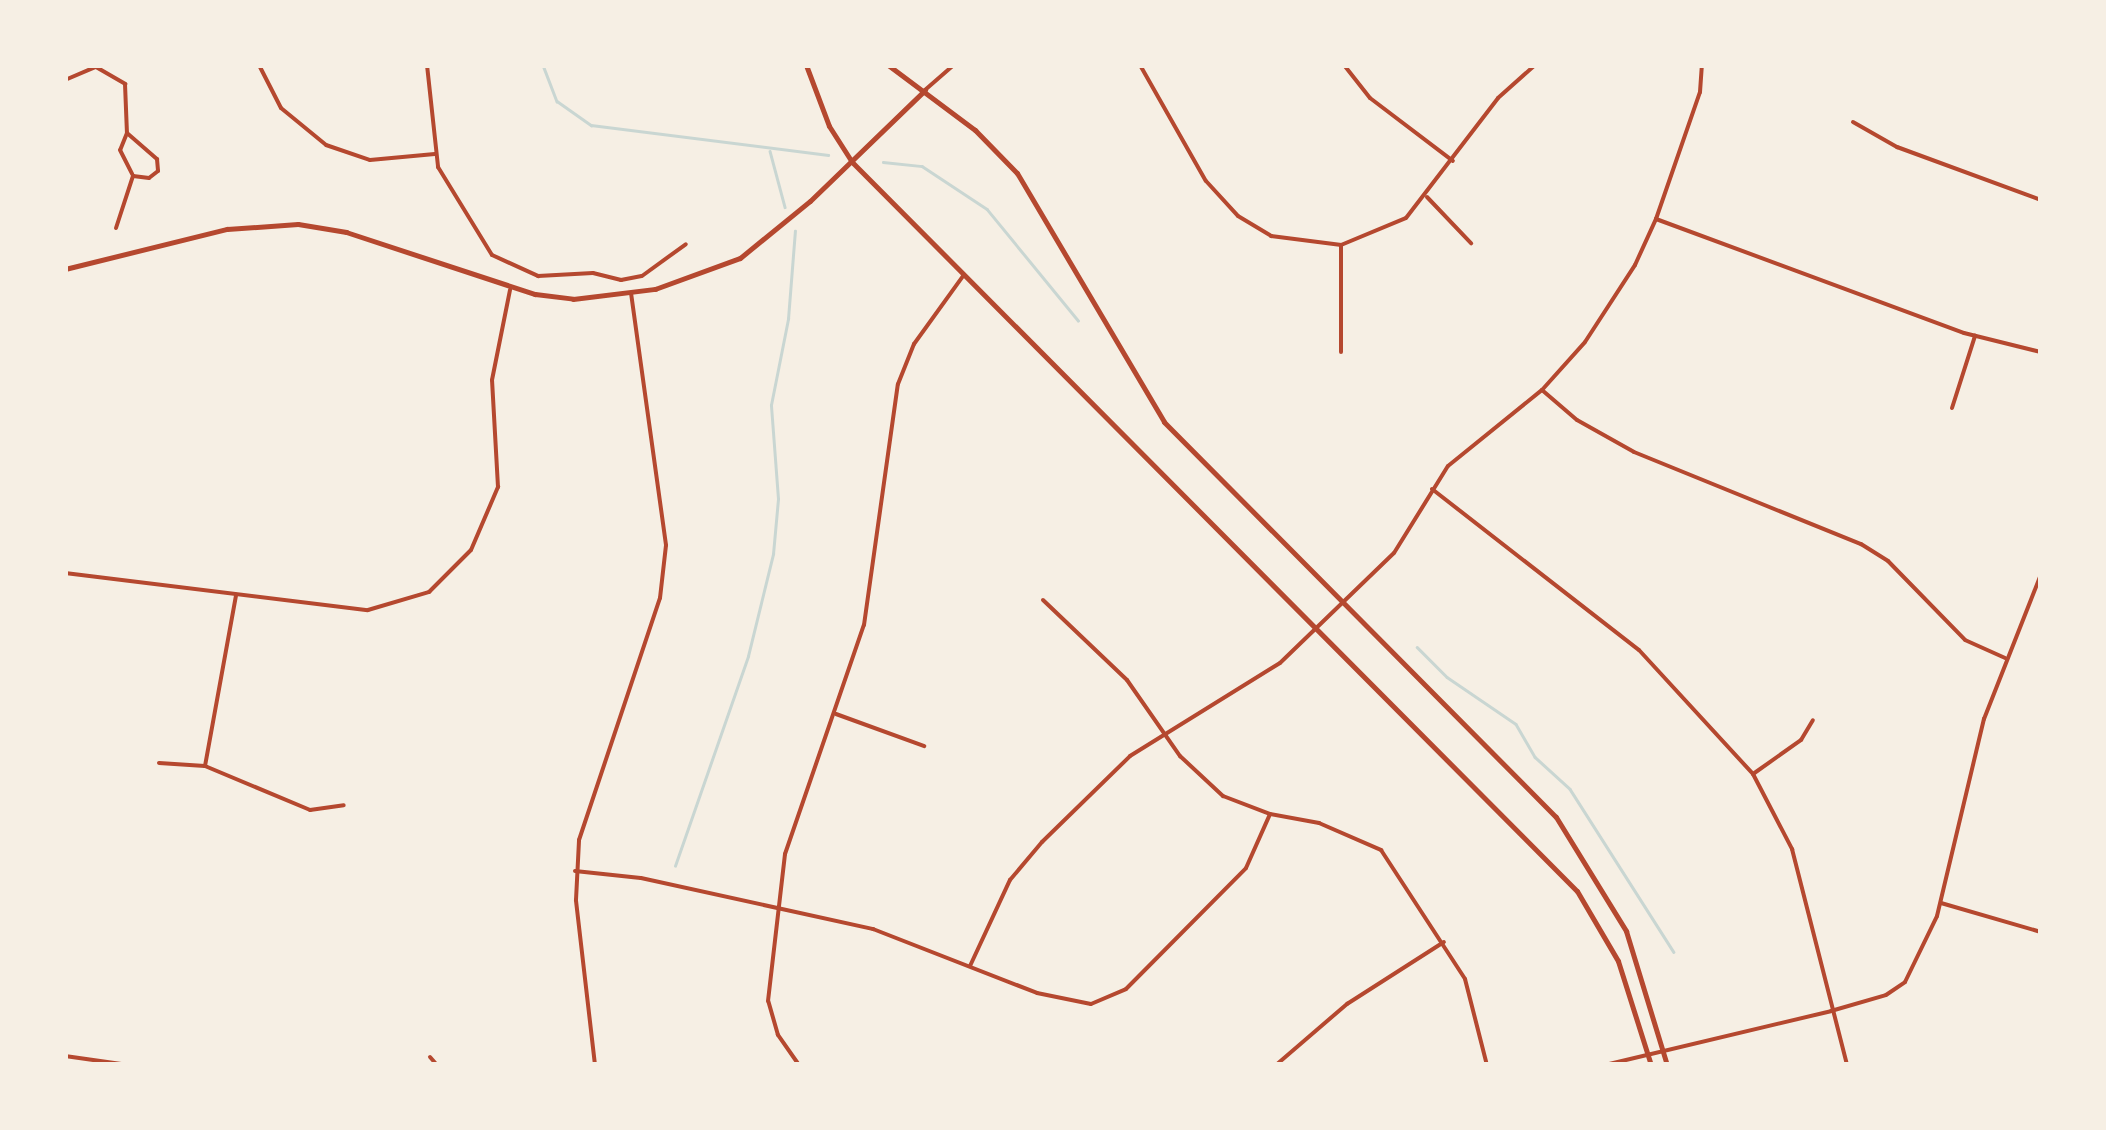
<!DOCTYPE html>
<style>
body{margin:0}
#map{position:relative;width:2106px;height:1130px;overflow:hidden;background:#f6efe4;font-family:"Sofia Sans Condensed",sans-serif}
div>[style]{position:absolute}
.stream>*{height:2.5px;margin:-1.25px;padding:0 1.25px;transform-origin:1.25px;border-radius:1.25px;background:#c9d6d2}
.minor>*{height:4px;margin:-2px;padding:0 2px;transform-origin:2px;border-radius:2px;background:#b5482f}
.tertiary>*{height:5px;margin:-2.5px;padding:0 2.5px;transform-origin:2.5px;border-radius:2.5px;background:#b5482f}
span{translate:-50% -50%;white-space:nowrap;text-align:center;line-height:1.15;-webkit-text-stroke:10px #f6efe4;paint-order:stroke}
.frame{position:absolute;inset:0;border:68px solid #f6efe4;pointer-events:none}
</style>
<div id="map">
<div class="stream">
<i style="left:543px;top:65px;width:39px;rotate:69deg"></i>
<i style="left:557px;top:101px;width:42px;rotate:35.2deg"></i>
<i style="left:591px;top:125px;width:239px;rotate:7.2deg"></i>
<i style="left:770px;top:151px;width:58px;rotate:75deg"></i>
<i style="left:883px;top:162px;width:39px;rotate:6deg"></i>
<i style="left:922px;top:166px;width:78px;rotate:33.5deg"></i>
<i style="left:987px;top:209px;width:144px;rotate:50.7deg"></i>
<i style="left:1417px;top:647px;width:42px;rotate:45deg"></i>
<i style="left:1447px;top:677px;width:83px;rotate:34.3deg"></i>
<i style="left:1516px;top:724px;width:38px;rotate:60deg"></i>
<i style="left:1535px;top:757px;width:47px;rotate:42.4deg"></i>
<i style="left:1570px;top:789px;width:193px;rotate:57.5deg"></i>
<i style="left:675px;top:866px;width:222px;rotate:-70.8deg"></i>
<i style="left:748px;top:656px;width:105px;rotate:-76.2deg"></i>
<i style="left:773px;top:554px;width:55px;rotate:-84.8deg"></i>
<i style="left:778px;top:499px;width:94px;rotate:-94.3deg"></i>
<i style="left:771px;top:405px;width:88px;rotate:-78.8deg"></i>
<i style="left:788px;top:319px;width:88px;rotate:-85.5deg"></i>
</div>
<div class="minor">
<i style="left:259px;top:65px;width:48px;rotate:62.9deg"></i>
<i style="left:281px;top:108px;width:58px;rotate:39.4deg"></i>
<i style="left:326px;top:145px;width:46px;rotate:18.8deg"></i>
<i style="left:370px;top:160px;width:65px;rotate:-5.3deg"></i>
<i style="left:427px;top:65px;width:103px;rotate:83.8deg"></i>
<i style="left:438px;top:167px;width:103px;rotate:58.5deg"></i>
<i style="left:492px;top:255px;width:51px;rotate:24.5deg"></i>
<i style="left:538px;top:276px;width:55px;rotate:-3.1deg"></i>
<i style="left:593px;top:273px;width:29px;rotate:14deg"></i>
<i style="left:621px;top:280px;width:21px;rotate:-11deg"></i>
<i style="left:642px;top:276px;width:54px;rotate:-36deg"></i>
<i style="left:1140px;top:65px;width:133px;rotate:60.4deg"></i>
<i style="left:1206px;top:181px;width:47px;rotate:47.6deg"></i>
<i style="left:1238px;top:216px;width:39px;rotate:31deg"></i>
<i style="left:1271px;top:236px;width:71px;rotate:7.3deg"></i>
<i style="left:1341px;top:245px;width:70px;rotate:-22.6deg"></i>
<i style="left:1406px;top:218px;width:151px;rotate:-52.5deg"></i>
<i style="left:1498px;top:98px;width:50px;rotate:-41.7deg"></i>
<i style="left:1344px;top:65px;width:42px;rotate:51.8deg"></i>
<i style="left:1370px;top:98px;width:104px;rotate:37.2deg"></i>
<i style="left:65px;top:80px;width:34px;rotate:-23deg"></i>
<i style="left:96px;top:67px;width:34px;rotate:30deg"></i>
<i style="left:125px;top:84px;width:49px;rotate:87.7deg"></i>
<i style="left:127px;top:133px;width:40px;rotate:41deg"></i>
<i style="left:157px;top:159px;width:12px;rotate:85deg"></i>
<i style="left:158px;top:171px;width:11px;rotate:142deg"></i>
<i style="left:149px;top:178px;width:16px;rotate:-173deg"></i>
<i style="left:925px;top:90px;width:38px;rotate:-41deg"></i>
<i style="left:1853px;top:122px;width:51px;rotate:29.6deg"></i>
<i style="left:1897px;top:147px;width:153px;rotate:20.2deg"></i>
<i style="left:127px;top:133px;width:18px;rotate:112deg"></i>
<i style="left:120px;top:150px;width:27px;rotate:63deg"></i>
<i style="left:1427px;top:197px;width:64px;rotate:46.3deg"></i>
<i style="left:1656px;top:219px;width:328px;rotate:20.3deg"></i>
<i style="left:1964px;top:333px;width:79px;rotate:13.9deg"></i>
<i style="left:116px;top:228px;width:55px;rotate:-71.9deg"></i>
<i style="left:1341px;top:245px;width:107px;rotate:90deg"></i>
<i style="left:1542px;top:390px;width:46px;rotate:40.6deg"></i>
<i style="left:1577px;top:420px;width:65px;rotate:29.3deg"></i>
<i style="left:1634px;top:452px;width:245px;rotate:22.1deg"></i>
<i style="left:1861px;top:544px;width:32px;rotate:32deg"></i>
<i style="left:1888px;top:561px;width:110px;rotate:45.7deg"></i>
<i style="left:1965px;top:640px;width:44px;rotate:24.2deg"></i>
<i style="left:1952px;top:408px;width:76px;rotate:-72.3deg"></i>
<i style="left:1432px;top:489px;width:262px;rotate:37.9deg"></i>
<i style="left:1639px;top:650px;width:168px;rotate:47.4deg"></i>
<i style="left:1753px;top:774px;width:85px;rotate:62.5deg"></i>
<i style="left:1792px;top:849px;width:223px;rotate:75.7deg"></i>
<i style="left:65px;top:573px;width:305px;rotate:7deg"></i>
<i style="left:368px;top:610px;width:64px;rotate:-16.4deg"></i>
<i style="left:429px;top:592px;width:59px;rotate:-45deg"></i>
<i style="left:471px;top:550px;width:69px;rotate:-66.8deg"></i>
<i style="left:498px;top:487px;width:107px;rotate:-93.2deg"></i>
<i style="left:492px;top:380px;width:92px;rotate:-78.7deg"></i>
<i style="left:1043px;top:600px;width:116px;rotate:43.6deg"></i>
<i style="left:1127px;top:680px;width:93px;rotate:55.1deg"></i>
<i style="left:1180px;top:756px;width:59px;rotate:42.9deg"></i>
<i style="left:1223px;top:796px;width:50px;rotate:21deg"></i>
<i style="left:1270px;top:814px;width:50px;rotate:10.4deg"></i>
<i style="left:1319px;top:823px;width:68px;rotate:23.5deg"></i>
<i style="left:1381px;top:850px;width:154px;rotate:56.9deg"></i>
<i style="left:1465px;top:979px;width:89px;rotate:75.7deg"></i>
<i style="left:836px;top:714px;width:94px;rotate:20deg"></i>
<i style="left:159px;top:763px;width:46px;rotate:3.7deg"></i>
<i style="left:205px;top:766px;width:114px;rotate:22.7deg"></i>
<i style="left:310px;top:810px;width:34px;rotate:-8deg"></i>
<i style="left:205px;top:766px;width:174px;rotate:-79.7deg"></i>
<i style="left:1753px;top:774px;width:59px;rotate:-35.3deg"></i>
<i style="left:1801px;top:740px;width:23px;rotate:-59deg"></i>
<i style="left:575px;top:871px;width:66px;rotate:6.1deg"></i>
<i style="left:641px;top:878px;width:238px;rotate:12.4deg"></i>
<i style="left:873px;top:929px;width:176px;rotate:21.3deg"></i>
<i style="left:1037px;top:993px;width:55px;rotate:11.5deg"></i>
<i style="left:1091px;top:1004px;width:38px;rotate:-23deg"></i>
<i style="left:1126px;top:989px;width:170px;rotate:-45.2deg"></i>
<i style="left:1246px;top:868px;width:59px;rotate:-66deg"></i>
<i style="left:1941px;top:903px;width:104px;rotate:16.2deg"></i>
<i style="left:970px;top:966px;width:95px;rotate:-65.1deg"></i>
<i style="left:1010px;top:880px;width:50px;rotate:-49.9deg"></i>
<i style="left:1042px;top:842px;width:123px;rotate:-44.3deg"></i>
<i style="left:1130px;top:756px;width:176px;rotate:-31.8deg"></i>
<i style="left:1280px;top:663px;width:158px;rotate:-44deg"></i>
<i style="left:1394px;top:553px;width:102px;rotate:-58.2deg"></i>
<i style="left:1448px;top:466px;width:121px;rotate:-39deg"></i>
<i style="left:1542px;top:390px;width:64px;rotate:-48.1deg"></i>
<i style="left:1585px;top:342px;width:92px;rotate:-57deg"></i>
<i style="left:1635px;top:265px;width:51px;rotate:-65.5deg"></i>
<i style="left:1656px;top:219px;width:134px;rotate:-70.9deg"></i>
<i style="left:1700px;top:92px;width:27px;rotate:-86deg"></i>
<i style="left:65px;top:1056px;width:64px;rotate:8.1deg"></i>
<i style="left:430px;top:1057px;width:11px;rotate:49deg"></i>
<i style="left:595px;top:1065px;width:166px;rotate:-96.6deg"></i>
<i style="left:576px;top:900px;width:60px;rotate:-87.1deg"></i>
<i style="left:579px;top:840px;width:255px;rotate:-71.5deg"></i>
<i style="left:660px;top:598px;width:53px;rotate:-83.5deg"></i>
<i style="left:666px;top:545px;width:253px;rotate:-97.9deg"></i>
<i style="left:799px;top:1065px;width:37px;rotate:-125deg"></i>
<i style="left:778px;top:1035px;width:35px;rotate:-106deg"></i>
<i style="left:768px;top:1001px;width:148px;rotate:-83.4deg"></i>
<i style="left:785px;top:854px;width:242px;rotate:-71deg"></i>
<i style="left:864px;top:625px;width:243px;rotate:-82deg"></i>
<i style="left:898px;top:384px;width:43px;rotate:-68.2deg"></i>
<i style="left:914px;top:344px;width:84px;rotate:-54.2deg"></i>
<i style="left:1276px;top:1065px;width:94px;rotate:-40.7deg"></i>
<i style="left:1347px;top:1004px;width:115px;rotate:-32.6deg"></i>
<i style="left:1605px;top:1065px;width:232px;rotate:-13.4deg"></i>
<i style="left:1831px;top:1011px;width:57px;rotate:-16.2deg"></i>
<i style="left:1886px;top:995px;width:23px;rotate:-34deg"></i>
<i style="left:1905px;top:982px;width:73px;rotate:-64.1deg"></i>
<i style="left:1937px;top:916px;width:203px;rotate:-76.6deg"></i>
<i style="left:1984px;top:719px;width:156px;rotate:-68.5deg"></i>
</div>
<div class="tertiary">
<i style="left:806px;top:65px;width:65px;rotate:69.3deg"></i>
<i style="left:829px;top:126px;width:43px;rotate:57.4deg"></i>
<i style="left:852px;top:162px;width:1028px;rotate:45.16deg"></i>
<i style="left:1577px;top:891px;width:81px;rotate:59.6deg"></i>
<i style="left:1618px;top:961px;width:109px;rotate:72.4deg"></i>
<i style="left:888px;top:65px;width:109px;rotate:36.8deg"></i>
<i style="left:975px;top:130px;width:60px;rotate:45.7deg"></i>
<i style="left:1017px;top:173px;width:289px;rotate:59.4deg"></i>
<i style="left:1164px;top:422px;width:556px;rotate:45.22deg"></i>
<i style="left:1556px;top:817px;width:134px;rotate:58.4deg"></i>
<i style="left:1626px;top:931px;width:140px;rotate:73deg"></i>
<i style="left:65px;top:269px;width:167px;rotate:-13.9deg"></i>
<i style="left:227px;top:229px;width:71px;rotate:-4deg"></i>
<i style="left:298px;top:224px;width:49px;rotate:9.5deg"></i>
<i style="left:346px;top:232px;width:199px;rotate:18.2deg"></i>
<i style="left:535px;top:294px;width:38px;rotate:7deg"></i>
<i style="left:573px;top:299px;width:83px;rotate:-7deg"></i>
<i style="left:655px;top:289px;width:90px;rotate:-20deg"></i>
<i style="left:740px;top:258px;width:90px;rotate:-39.2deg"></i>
<i style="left:810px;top:201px;width:160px;rotate:-44deg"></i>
</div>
<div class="frame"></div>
</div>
